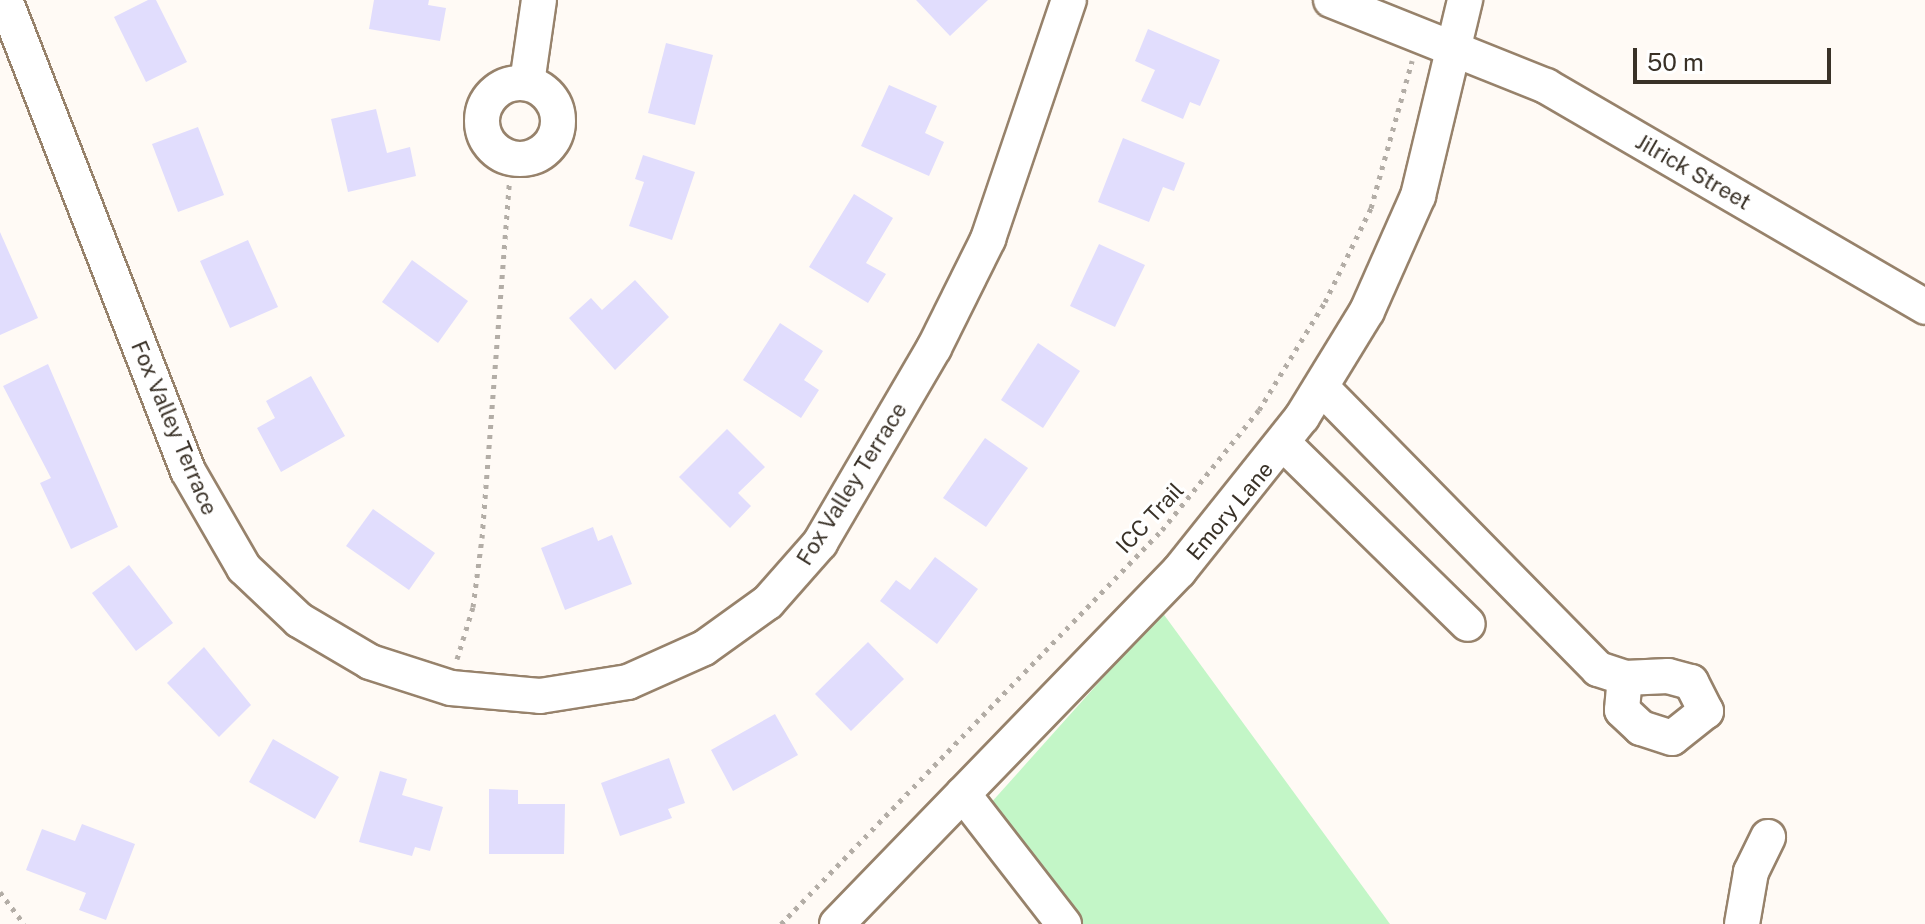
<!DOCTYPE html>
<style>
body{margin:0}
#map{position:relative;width:1925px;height:924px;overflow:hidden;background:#fffaf5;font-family:"Public Sans",sans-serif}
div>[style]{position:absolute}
.green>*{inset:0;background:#c3f6c7}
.building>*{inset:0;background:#e1ddfd}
.path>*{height:5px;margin-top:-2.5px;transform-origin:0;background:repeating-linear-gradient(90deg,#b3ada6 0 4px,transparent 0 10px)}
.roads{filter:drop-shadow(2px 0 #97826b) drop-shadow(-2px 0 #97826b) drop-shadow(0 2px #97826b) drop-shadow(0 -2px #97826b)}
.minor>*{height:34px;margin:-17px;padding:0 17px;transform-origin:17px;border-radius:17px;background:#fff}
.minor>.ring{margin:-17px;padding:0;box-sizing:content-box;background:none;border:34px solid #fff;border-radius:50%}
span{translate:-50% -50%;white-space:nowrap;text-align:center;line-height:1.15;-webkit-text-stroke:6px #fff;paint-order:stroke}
.street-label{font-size:22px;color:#393127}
.scale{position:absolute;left:1633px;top:48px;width:198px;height:36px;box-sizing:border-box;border:4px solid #393127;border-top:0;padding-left:10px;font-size:24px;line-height:28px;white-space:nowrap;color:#393127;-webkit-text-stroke:6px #fff;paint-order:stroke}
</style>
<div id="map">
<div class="green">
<i style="clip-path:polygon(1162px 612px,1390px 924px,1077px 924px,989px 805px)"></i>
</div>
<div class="building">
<i style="clip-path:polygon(148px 0,156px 0,187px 62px,146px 82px,114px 17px)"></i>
<i style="clip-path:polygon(374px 0,429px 0,428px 5px,446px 8px,440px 41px,369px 29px)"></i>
<i style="clip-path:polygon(916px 0,988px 0,950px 36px)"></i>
<i style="clip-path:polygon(1148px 29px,1220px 60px,1200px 106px,1190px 102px,1183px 119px,1141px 101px,1155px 70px,1135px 61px)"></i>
<i style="clip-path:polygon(666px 43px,713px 55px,695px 125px,648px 113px)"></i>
<i style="clip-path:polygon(889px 85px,937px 106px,925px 133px,944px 142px,929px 176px,861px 146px)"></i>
<i style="clip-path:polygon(376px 109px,387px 153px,410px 147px,416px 176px,348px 192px,331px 119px)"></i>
<i style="clip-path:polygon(198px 127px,224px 195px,178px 212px,152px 144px)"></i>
<i style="clip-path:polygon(1123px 138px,1185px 163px,1174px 191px,1163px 187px,1149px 222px,1098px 202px)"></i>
<i style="clip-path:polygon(643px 155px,695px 172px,672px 240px,629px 226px,644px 182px,635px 179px)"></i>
<i style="clip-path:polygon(854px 194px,893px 218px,866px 263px,886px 274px,868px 303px,809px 267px)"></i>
<i style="clip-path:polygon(0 232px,38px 318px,0 335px)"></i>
<i style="clip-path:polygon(248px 240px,278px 307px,230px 328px,200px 261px)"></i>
<i style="clip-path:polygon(1099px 244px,1145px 265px,1115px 327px,1070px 306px)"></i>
<i style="clip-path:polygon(412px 260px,468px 301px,438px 343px,382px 302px)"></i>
<i style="clip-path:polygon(635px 280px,669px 317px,615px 370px,569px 318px,591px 298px,602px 310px)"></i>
<i style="clip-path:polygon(780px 323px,823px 351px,804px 380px,819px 390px,801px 418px,743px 380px)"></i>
<i style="clip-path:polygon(1038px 343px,1080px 371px,1043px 428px,1001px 400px)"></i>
<i style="clip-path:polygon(48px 364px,118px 527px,71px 549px,40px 483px,51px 478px,3px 386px)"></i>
<i style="clip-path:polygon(311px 376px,345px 436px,281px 472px,257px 428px,275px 418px,266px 401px)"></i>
<i style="clip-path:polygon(727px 429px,765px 467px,738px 493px,751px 506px,730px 528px,679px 477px)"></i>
<i style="clip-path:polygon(985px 438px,1028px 468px,986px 527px,943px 498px)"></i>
<i style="clip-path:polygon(373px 509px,435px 553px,409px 590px,346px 546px)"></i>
<i style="clip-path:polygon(593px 527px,598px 541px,612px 535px,632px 584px,565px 610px,541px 548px)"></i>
<i style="clip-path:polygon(935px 557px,978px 589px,937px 644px,880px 601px,896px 580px,910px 590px)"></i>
<i style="clip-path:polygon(129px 565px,173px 623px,136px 651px,92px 593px)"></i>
<i style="clip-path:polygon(868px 642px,904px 679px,851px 731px,815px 694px)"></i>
<i style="clip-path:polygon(204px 647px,251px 705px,219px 737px,167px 683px)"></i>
<i style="clip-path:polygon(775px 714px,798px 755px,733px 791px,711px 750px)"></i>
<i style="clip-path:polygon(273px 739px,339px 777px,315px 819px,249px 782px)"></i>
<i style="clip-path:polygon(669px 758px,685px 803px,668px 809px,672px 818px,620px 836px,601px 783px)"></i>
<i style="clip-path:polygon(380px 771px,407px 779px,402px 795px,443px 807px,430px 851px,415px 847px,412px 856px,359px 842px)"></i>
<i style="clip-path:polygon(489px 789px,518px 790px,518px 804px,565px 804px,564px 854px,489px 854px)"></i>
<i style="clip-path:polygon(82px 824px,135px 844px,106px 920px,79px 910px,86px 893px,26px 870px,42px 829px,75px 841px)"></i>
</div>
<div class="path">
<i style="left:457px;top:659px;width:54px;rotate:-72.9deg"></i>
<i style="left:473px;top:607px;width:70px;rotate:-82.6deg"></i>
<i style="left:482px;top:538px;width:355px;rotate:-85.6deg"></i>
<i style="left:0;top:892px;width:40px;rotate:53deg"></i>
<i style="left:781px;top:924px;width:548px;rotate:-45.96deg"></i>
<i style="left:1162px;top:530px;width:154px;rotate:-51.1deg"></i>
<i style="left:1259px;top:410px;width:127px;rotate:-58.6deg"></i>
<i style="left:1325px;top:302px;width:105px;rotate:-63.9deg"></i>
<i style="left:1371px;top:208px;width:153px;rotate:-74.4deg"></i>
</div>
<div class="roads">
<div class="minor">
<i style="left:5px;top:0;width:505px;rotate:68.77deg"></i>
<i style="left:188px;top:471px;width:112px;rotate:60deg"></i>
<i style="left:244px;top:568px;width:76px;rotate:43.4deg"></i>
<i style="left:299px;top:620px;width:82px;rotate:30.6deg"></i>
<i style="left:370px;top:662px;width:85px;rotate:17.8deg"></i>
<i style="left:451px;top:688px;width:89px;rotate:5.1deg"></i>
<i style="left:540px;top:696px;width:89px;rotate:-9deg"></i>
<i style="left:628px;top:682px;width:83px;rotate:-24.1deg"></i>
<i style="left:704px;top:648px;width:79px;rotate:-35.7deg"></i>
<i style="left:768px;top:602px;width:79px;rotate:-48.6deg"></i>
<i style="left:820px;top:543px;width:226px;rotate:-59.7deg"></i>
<i style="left:934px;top:348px;width:122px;rotate:-63.6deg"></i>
<i style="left:988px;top:239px;width:252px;rotate:-71.3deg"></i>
<i style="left:1331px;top:0;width:232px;rotate:21.8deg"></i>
<i style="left:1546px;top:86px;width:439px;rotate:30.2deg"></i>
<i class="ring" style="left:482px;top:83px;width:42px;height:42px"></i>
<i style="left:527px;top:83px;width:84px;rotate:-81.8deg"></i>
<i style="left:1322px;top:388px;width:394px;rotate:45.5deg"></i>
<i style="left:1598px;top:669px;width:28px;rotate:18deg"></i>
<i style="left:1625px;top:678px;width:43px;rotate:-2.7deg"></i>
<i style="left:1668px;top:676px;width:24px;rotate:15deg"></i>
<i style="left:1691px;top:682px;width:33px;rotate:63deg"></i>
<i style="left:1706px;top:711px;width:43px;rotate:141.5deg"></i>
<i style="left:1672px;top:738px;width:33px;rotate:-162deg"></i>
<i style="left:1641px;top:728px;width:26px;rotate:-137deg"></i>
<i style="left:1622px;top:710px;width:32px;rotate:-85deg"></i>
<i style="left:1284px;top:444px;width:257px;rotate:44.4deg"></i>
<i style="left:963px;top:794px;width:165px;rotate:52.2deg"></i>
<i style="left:837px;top:924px;width:492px;rotate:-45.9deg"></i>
<i style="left:1179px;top:571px;width:197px;rotate:-51.4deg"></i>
<i style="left:1302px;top:417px;width:124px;rotate:-58.5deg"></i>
<i style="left:1367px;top:311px;width:126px;rotate:-66.1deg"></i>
<i style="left:1418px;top:196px;width:202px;rotate:-76.5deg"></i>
<i style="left:1742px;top:924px;width:53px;rotate:-80.2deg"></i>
<i style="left:1751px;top:872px;width:39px;rotate:-64deg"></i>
</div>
</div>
<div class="street-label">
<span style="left:1693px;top:172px;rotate:30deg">Jilrick Street</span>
<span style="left:174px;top:428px;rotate:67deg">Fox Valley Terrace</span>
<span style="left:852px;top:484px;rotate:-58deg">Fox Valley Terrace</span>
<span style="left:1230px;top:511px;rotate:-50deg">Emory Lane</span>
<span style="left:1150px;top:518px;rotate:-47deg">ICC Trail</span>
</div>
<div class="scale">50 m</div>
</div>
